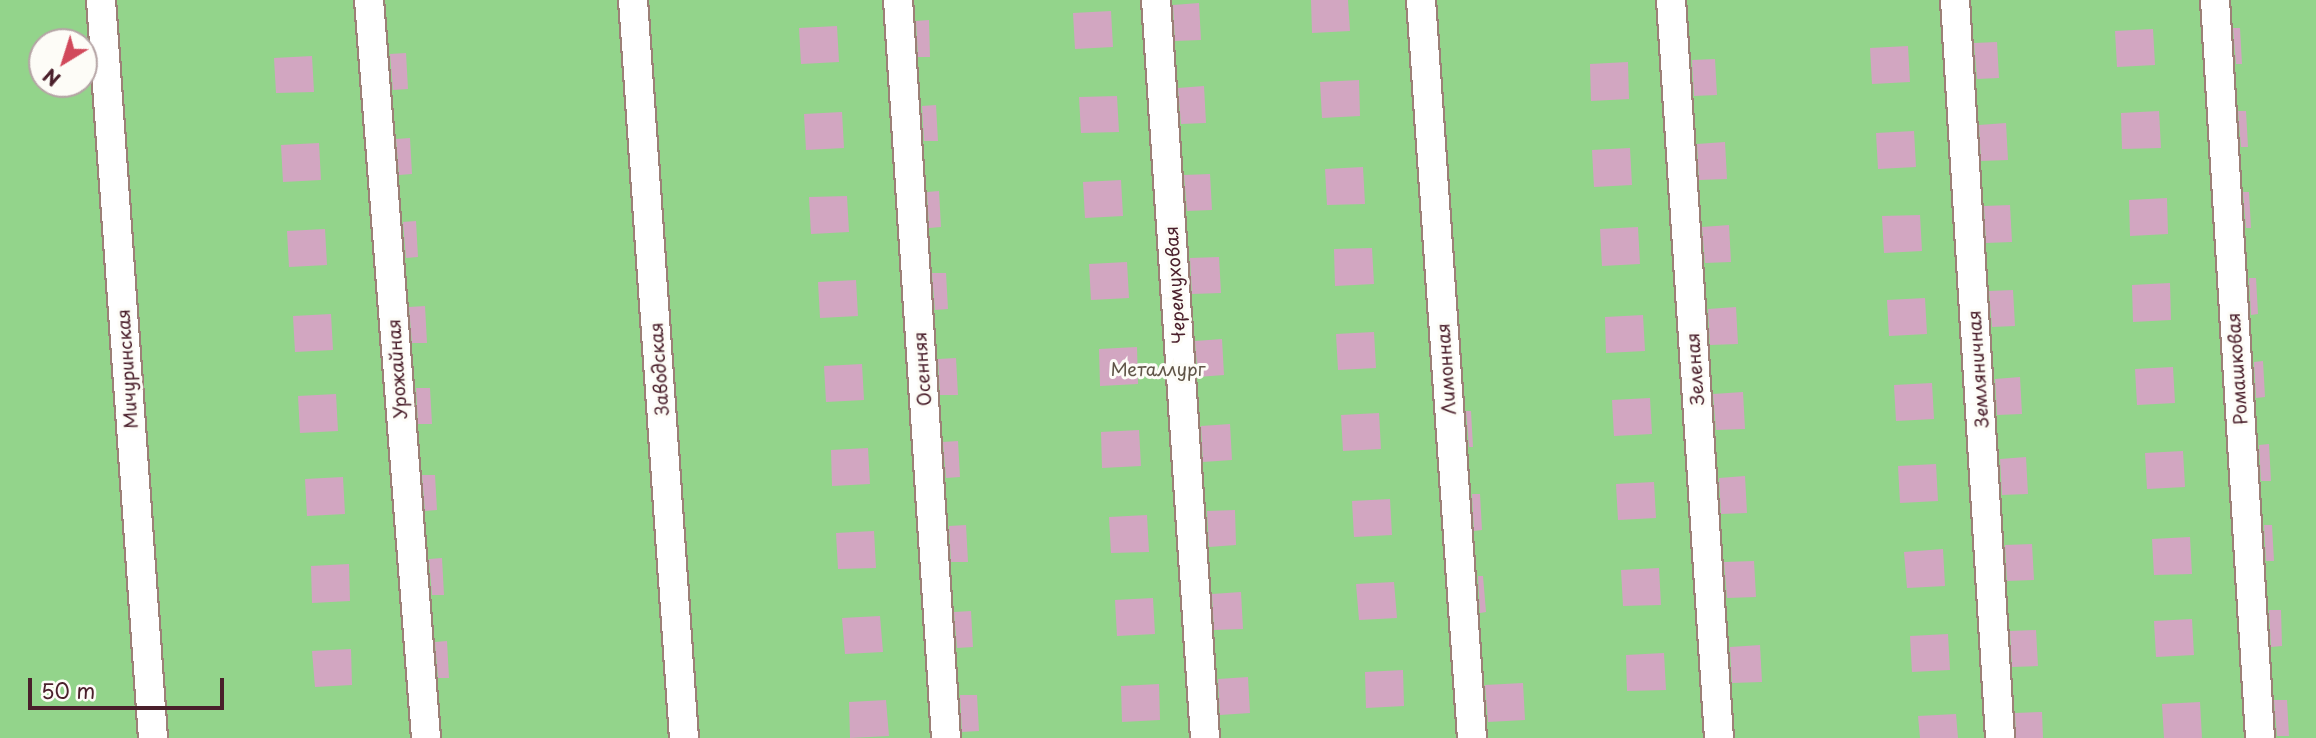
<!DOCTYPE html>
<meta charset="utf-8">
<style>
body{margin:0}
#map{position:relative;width:2316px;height:738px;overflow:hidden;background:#ede2c3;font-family:"Playpen Sans",sans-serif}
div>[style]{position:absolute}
.green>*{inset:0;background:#93d48b}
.building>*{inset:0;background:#d2a6c1}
.roads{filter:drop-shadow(2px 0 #9c8077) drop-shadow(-2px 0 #9c8077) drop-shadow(0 2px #9c8077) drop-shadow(0 -2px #9c8077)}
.minor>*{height:28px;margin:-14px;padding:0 14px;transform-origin:14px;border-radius:14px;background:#fff}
span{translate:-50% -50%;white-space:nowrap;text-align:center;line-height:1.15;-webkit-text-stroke:6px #fdfcf7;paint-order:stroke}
.street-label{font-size:18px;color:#4a1f2b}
.park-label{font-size:18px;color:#605548}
.north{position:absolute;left:28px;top:28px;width:70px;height:70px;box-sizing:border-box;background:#fdfcf7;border:2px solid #b5a4a5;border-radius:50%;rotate:218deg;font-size:19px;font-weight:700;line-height:28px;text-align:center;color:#4a1f2b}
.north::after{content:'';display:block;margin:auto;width:24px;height:32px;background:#d1495b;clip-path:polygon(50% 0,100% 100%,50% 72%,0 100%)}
.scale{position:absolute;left:28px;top:678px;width:196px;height:32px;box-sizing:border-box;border:4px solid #4a1f2b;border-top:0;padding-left:9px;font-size:21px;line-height:24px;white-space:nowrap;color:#4a1f2b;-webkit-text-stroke:5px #fdfcf7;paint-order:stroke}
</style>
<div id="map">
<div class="green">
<i style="clip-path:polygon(evenodd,0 0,2316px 0,2316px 738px,0 738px,0 0,42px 42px,84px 42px,84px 84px,42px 84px,42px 42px)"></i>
</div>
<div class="building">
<i style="clip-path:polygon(1311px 0,1348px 0,1350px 31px,1312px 33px)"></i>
<i style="clip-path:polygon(1199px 3px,1201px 40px,1175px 41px,1173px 5px)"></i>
<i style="clip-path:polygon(1111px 11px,1113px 47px,1075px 49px,1073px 13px)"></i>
<i style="clip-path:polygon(929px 20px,930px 57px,918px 57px,916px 21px)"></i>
<i style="clip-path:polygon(837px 26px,839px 62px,801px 64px,799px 28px)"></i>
<i style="clip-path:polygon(2233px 28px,2240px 28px,2242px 64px,2236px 64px)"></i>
<i style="clip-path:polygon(2153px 29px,2155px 65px,2117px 67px,2115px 31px)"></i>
<i style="clip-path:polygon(1997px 42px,1999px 78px,1977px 79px,1974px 43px)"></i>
<i style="clip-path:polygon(1908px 46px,1910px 82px,1872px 84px,1870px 48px)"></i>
<i style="clip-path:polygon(406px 53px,408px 89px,393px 90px,390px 54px)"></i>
<i style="clip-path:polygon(312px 56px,314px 92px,276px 93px,274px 58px)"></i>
<i style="clip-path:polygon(1715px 59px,1717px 95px,1694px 96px,1692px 60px)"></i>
<i style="clip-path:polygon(1628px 62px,1629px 99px,1591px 101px,1590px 64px)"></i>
<i style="clip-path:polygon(1359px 80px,1360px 116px,1322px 118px,1320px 82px)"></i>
<i style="clip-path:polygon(1204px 86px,1206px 123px,1181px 124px,1178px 88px)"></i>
<i style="clip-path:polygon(1117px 96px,1119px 132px,1081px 133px,1079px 97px)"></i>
<i style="clip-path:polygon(936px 105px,938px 141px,924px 141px,922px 106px)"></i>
<i style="clip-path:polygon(2159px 111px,2161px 148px,2122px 149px,2121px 113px)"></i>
<i style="clip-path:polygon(2238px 111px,2246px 111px,2248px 147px,2241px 147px)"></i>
<i style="clip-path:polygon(842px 112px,844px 148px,806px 150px,804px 114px)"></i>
<i style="clip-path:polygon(2006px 123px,2008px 160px,1981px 161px,1979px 125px)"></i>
<i style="clip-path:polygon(1914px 131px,1916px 167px,1878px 169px,1876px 133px)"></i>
<i style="clip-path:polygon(410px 138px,412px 174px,399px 175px,396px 139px)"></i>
<i style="clip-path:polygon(1725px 142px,1727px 179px,1699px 180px,1697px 144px)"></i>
<i style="clip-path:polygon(319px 143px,321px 180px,283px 182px,281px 145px)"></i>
<i style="clip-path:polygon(1630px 148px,1632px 185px,1594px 187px,1592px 150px)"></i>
<i style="clip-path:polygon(1363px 167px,1365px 204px,1327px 205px,1325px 169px)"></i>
<i style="clip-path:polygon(1210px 174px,1212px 210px,1187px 211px,1184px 175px)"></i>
<i style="clip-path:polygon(1121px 180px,1123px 216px,1085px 218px,1083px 182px)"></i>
<i style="clip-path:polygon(939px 191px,941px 227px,929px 228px,927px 192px)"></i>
<i style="clip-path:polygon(2243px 192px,2249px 192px,2251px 228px,2246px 228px)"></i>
<i style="clip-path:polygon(847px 196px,849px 232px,811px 234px,809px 197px)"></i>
<i style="clip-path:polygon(2167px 198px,2168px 234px,2130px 236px,2129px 200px)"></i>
<i style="clip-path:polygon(2010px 205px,2012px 242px,1986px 243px,1984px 206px)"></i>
<i style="clip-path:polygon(1920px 215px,1922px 251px,1884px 253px,1882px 216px)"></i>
<i style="clip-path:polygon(416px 221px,418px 257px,406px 258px,403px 222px)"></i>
<i style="clip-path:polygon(1729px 225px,1731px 262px,1705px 263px,1702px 227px)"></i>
<i style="clip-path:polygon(1638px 227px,1640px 264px,1602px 266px,1600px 229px)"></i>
<i style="clip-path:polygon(325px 229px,327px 265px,289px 267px,287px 231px)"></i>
<i style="clip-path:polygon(1372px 248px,1374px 284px,1335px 286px,1334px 249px)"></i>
<i style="clip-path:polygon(1219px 257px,1221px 293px,1192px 294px,1190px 258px)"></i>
<i style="clip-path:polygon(1127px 262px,1129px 298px,1091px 300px,1089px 264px)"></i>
<i style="clip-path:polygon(932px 273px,946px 273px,948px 309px,935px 310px)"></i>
<i style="clip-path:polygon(2249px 278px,2256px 278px,2258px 314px,2251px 315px)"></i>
<i style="clip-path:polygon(856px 280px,858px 316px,820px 318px,818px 282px)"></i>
<i style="clip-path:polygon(2170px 283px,2171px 320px,2133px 322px,2132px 285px)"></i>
<i style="clip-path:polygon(2013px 290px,2015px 326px,1992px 327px,1989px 291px)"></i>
<i style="clip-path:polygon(1925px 298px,1927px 334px,1889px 336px,1887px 300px)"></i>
<i style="clip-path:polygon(425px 306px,427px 343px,412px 343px,409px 307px)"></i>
<i style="clip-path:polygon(1736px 307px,1738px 344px,1710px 345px,1708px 309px)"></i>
<i style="clip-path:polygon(331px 314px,333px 350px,295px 352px,293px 316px)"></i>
<i style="clip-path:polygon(1643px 315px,1645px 351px,1606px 353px,1605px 317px)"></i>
<i style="clip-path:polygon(1374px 332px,1376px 368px,1338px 370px,1336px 334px)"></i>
<i style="clip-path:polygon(1222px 339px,1224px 375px,1198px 377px,1195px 341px)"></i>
<i style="clip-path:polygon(1137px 347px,1138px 384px,1100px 386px,1099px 349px)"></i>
<i style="clip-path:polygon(956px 358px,958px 395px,940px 395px,938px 359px)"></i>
<i style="clip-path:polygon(2263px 361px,2265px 397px,2256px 398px,2254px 362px)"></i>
<i style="clip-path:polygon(862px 364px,864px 400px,826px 402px,824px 366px)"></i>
<i style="clip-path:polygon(2173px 367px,2175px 403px,2137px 405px,2135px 369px)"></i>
<i style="clip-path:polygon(2020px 377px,2022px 414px,1997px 415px,1995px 379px)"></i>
<i style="clip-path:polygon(1932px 383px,1934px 419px,1896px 421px,1894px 385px)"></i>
<i style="clip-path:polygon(416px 388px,430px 388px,432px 424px,418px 424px)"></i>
<i style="clip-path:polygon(1743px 392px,1745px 429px,1716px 430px,1713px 394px)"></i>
<i style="clip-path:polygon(336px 394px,338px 431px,300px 433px,298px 396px)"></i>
<i style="clip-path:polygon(1650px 398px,1652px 434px,1614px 436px,1612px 400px)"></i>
<i style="clip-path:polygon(1466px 411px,1471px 411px,1473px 447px,1469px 447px)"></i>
<i style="clip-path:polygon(1379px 413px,1381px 449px,1343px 451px,1341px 415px)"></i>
<i style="clip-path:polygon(1230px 424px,1232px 460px,1203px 462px,1201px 426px)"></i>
<i style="clip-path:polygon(1139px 430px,1141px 466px,1102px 468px,1101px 432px)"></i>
<i style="clip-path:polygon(958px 441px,960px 477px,946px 478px,943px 442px)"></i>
<i style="clip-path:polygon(2269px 444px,2271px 481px,2261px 481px,2259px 445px)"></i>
<i style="clip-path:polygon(868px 448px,870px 484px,832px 486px,831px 450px)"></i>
<i style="clip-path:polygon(2183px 451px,2185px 487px,2147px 489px,2145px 453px)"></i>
<i style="clip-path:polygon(2026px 457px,2028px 494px,2002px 495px,2000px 459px)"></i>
<i style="clip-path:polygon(1936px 464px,1938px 501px,1900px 503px,1898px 466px)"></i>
<i style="clip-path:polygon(422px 475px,435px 475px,437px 510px,425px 511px)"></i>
<i style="clip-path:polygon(1745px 476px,1747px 513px,1721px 514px,1719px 478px)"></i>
<i style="clip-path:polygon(343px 477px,345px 514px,307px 516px,305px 479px)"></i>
<i style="clip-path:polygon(1654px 482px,1656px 518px,1618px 520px,1616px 484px)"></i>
<i style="clip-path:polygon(1472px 494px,1480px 494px,1482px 530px,1474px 531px)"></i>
<i style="clip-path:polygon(1390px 499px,1392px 535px,1354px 537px,1352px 501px)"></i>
<i style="clip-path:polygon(1235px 510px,1236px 545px,1209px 547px,1207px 511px)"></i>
<i style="clip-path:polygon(1147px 515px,1149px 552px,1111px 553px,1109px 517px)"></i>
<i style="clip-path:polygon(966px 525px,968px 562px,951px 562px,949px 526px)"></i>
<i style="clip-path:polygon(2264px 525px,2272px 525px,2274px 561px,2266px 561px)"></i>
<i style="clip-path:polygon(874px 531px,876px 568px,838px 569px,836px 533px)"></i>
<i style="clip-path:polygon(2190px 537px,2192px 574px,2154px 575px,2152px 539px)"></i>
<i style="clip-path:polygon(2032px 544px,2034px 580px,2007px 581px,2005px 545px)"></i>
<i style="clip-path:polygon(1943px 549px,1945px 586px,1907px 588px,1904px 552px)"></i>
<i style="clip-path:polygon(442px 558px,444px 595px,432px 595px,429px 559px)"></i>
<i style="clip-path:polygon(1754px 561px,1756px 597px,1727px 598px,1724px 562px)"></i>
<i style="clip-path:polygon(349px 564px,350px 601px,312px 603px,311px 566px)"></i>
<i style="clip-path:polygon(1659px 568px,1661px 605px,1623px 606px,1621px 570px)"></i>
<i style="clip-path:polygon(1478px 576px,1483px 576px,1486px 612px,1480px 613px)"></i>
<i style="clip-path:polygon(1394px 582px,1397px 618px,1359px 620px,1356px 584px)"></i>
<i style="clip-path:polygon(1241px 592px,1243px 629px,1214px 630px,1212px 594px)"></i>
<i style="clip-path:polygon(1153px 598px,1155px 634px,1117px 636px,1115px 600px)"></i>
<i style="clip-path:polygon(2269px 610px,2281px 610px,2282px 646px,2271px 647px)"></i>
<i style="clip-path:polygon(971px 611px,973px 647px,957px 648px,954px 612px)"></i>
<i style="clip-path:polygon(880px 616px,883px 652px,845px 654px,842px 618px)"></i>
<i style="clip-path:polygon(2192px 619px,2194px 655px,2156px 657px,2154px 621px)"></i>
<i style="clip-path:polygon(2036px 630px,2038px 666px,2012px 667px,2010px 631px)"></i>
<i style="clip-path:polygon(1948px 634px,1950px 670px,1912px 672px,1910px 636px)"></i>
<i style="clip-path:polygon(447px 641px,449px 678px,438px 678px,435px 642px)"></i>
<i style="clip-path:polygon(1760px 645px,1762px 682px,1732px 683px,1730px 647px)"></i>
<i style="clip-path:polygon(351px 649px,352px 685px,315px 687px,312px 651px)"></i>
<i style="clip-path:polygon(1664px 653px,1666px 690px,1627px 691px,1626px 655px)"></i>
<i style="clip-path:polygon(1403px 670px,1404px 706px,1366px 708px,1365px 672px)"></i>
<i style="clip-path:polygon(1248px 677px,1250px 713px,1220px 715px,1218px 679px)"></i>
<i style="clip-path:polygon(1523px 683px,1525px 720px,1488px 722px,1485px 685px)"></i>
<i style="clip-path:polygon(1159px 684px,1160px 720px,1122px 722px,1121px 686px)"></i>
<i style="clip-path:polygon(960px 695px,977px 695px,979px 731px,962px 732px)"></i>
<i style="clip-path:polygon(886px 700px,889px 736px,850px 738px,849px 702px)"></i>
<i style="clip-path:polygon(2274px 700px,2287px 700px,2289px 736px,2277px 736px)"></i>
<i style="clip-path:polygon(2200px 702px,2202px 738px,2164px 738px,2162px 704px)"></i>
<i style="clip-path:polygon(2042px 712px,2043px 738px,2016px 738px,2015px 713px)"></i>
<i style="clip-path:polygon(1956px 714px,1958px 738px,1920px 738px,1918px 716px)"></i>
</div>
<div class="roads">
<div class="minor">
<i style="left:101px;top:0;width:740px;rotate:85.97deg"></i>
<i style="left:369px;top:0;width:740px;rotate:85.58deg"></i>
<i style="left:633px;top:0;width:740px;rotate:86.05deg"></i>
<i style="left:898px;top:0;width:740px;rotate:86.28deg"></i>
<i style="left:1156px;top:0;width:740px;rotate:86.2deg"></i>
<i style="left:1421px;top:0;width:740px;rotate:86.05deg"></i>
<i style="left:1671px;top:0;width:740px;rotate:86.28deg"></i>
<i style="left:1955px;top:0;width:739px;rotate:86.51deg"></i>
<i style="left:2215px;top:0;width:739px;rotate:86.51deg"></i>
</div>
</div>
<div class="street-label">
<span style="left:1175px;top:285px;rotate:-94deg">Черемуховая</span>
<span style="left:127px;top:369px;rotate:-94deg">Мичуринская</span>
<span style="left:397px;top:369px;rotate:-94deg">Урожайная</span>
<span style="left:659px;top:369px;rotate:-94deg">Заводская</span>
<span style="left:922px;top:369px;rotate:-94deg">Осенняя</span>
<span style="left:1446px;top:369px;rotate:-94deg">Лимонная</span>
<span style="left:1695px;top:369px;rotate:-94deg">Зеленая</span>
<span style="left:1978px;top:369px;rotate:-94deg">Земляничная</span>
<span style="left:2237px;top:369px;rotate:-94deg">Ромашковая</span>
</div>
<div class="park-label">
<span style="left:1158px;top:369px">Металлург</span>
</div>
<div class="north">N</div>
<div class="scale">50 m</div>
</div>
